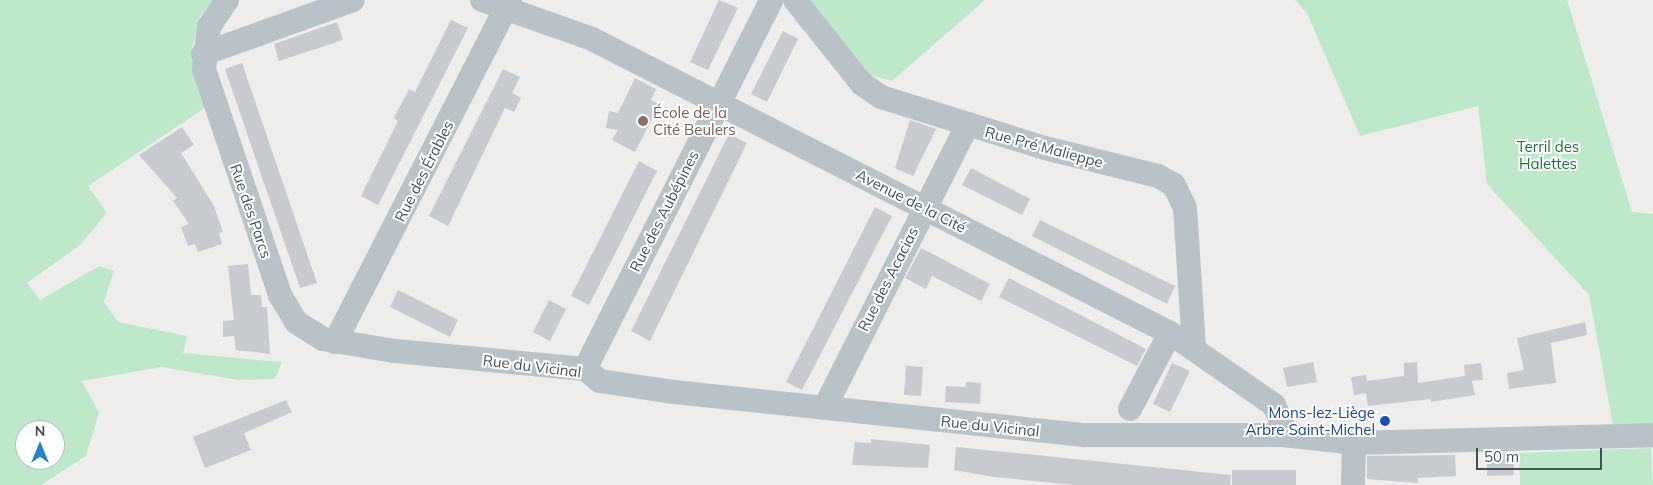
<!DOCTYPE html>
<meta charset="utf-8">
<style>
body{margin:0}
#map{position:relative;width:1653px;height:485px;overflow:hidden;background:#efecec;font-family:Mulish,sans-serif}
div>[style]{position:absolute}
.green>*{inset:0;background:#bde9ca}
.building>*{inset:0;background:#c7cace}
.minor>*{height:24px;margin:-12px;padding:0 12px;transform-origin:12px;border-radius:12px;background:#b8c2c7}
.dots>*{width:14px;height:14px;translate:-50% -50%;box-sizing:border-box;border:2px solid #fff;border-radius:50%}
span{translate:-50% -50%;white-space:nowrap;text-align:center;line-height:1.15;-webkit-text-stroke:4px #fff;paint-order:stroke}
.education-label{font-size:15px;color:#785e54}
.left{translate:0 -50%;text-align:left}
.park-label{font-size:15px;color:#1f713f}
.street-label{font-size:15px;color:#465157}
.transit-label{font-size:15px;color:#164399}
.right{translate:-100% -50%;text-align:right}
.north{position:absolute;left:15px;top:420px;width:50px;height:50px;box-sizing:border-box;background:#fff;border:1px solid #b5b9bc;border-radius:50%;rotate:0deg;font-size:14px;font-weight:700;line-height:20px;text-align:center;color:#465157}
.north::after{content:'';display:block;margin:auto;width:18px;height:22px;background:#2981cb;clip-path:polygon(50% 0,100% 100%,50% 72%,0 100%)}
.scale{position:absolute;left:1476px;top:448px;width:126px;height:22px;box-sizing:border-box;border:2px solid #465157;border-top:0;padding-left:6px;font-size:15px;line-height:18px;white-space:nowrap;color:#465157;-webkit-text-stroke:4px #fff;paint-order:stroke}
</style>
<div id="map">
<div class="green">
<i style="clip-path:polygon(evenodd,0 0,213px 0,200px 17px,192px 48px,205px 108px,88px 186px,107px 213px,80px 245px,27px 283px,40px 300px,99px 266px,114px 271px,104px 302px,118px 322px,187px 336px,183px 353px,282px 362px,275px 379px,238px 380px,161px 367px,82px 381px,99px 413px,86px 456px,41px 485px,0 485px,0 0,25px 430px,55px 430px,55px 460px,25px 460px,25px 430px)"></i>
<i style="clip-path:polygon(807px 0,985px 0,892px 81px,862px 73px)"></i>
<i style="clip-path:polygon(1295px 0,1567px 0,1632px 212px,1653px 214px,1653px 429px,1614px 430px,1589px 295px,1487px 184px,1478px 106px,1360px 136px,1307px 13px)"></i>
<i style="clip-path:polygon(1651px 448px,1653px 485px,1520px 485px,1519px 453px)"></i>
</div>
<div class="building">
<i style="clip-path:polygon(719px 0,738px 8px,708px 70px,690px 62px)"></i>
<i style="clip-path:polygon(451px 20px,468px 28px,378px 205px,361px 196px,398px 121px,394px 118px,409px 89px,415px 92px)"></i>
<i style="clip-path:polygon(337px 22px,343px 40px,279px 61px,274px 44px)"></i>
<i style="clip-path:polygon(783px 31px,798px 39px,767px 102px,751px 94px)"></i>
<i style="clip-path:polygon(242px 63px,317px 283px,300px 288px,225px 69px)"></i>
<i style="clip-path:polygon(503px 69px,520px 77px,512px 93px,521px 98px,514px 112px,505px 108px,448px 226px,429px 216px)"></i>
<i style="clip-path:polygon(635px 78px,656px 89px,651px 100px,660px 104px,635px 152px,612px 140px,618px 130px,606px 128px,609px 111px,618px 113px)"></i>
<i style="clip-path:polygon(910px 120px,936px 129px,913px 176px,895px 168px)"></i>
<i style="clip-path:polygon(182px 127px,194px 145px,181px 153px,214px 206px,223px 232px,219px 233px,222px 244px,198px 252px,195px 244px,188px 246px,181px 227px,189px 224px,173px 201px,177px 198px,139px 155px)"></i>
<i style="clip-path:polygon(729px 134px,747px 143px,650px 341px,631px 331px)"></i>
<i style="clip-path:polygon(639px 161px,657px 171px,589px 305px,571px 296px)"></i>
<i style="clip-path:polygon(971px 168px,1030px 199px,1022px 215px,962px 185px)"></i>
<i style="clip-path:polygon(875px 207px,892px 216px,802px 390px,786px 382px)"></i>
<i style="clip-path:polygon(1040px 220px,1175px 286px,1167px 304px,1032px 236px)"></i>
<i style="clip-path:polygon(921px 248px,990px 284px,981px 301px,932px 276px,926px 289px,905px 278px)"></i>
<i style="clip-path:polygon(248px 264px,251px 295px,261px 295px,262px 307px,267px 307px,270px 354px,236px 350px,234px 336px,223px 337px,223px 321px,234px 320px,228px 266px)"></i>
<i style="clip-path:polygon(1009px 278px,1146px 349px,1137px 366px,999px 297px)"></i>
<i style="clip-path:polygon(398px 290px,458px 320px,450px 337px,390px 307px)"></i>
<i style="clip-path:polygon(549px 300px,566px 309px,550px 341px,533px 332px)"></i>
<i style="clip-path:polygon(1585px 322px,1587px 335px,1551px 343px,1556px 383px,1509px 389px,1507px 373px,1524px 370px,1517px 338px)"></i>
<i style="clip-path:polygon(1313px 362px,1317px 382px,1287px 387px,1283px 368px)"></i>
<i style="clip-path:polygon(1417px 362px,1418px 383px,1465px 376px,1464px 365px,1481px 363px,1483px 380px,1472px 381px,1475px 395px,1431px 402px,1431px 399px,1368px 406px,1366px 393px,1354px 395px,1351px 377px,1366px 375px,1367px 381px,1404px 376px,1404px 363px)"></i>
<i style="clip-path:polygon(1172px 363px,1190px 371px,1170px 412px,1153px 404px)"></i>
<i style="clip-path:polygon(906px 366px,923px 367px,921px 396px,904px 395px)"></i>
<i style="clip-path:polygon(966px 382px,981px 383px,980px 404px,945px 402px,946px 386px,965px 387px)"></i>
<i style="clip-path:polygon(286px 400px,292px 412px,244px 433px,251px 450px,205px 468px,193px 437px)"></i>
<i style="clip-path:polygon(871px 439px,930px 445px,928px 468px,852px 465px,855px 442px,871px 443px)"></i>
<i style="clip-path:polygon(956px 447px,1231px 475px,1230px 485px,1075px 485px,994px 477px,954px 470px)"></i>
<i style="clip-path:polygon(1514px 452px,1514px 475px,1487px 476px,1487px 453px)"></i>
<i style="clip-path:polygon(1455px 455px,1456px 476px,1418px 478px,1418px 483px,1367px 479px,1367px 456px)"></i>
<i style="clip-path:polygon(1232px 470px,1296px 470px,1296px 485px,1232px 485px)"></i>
</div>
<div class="minor">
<i style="left:227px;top:0;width:32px;rotate:124deg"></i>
<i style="left:209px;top:27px;width:42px;rotate:96.8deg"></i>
<i style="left:204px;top:69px;width:238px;rotate:71.4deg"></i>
<i style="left:280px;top:295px;width:31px;rotate:59deg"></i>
<i style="left:296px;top:322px;width:32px;rotate:32deg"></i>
<i style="left:323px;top:339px;width:73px;rotate:9.5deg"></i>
<i style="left:395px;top:351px;width:191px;rotate:5.4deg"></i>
<i style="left:585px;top:369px;width:19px;rotate:39deg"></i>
<i style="left:600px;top:381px;width:75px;rotate:8.5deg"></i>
<i style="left:674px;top:392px;width:413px;rotate:6deg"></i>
<i style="left:1085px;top:435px;width:198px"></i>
<i style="left:1283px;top:435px;width:71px;rotate:6.4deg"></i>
<i style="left:1354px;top:443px;width:299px;rotate:-1.5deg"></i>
<i style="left:482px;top:0;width:117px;rotate:19.5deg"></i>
<i style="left:592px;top:39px;width:648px;rotate:26.96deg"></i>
<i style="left:1170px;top:333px;width:126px;rotate:34.7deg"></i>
<i style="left:1274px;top:405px;width:20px;rotate:66deg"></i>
<i style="left:1282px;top:423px;width:12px;rotate:85deg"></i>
<i style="left:795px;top:0;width:107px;rotate:51.4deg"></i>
<i style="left:862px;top:84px;width:23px;rotate:34deg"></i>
<i style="left:881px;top:97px;width:172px;rotate:17.3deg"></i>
<i style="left:1045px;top:148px;width:116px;rotate:13.9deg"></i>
<i style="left:1158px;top:176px;width:18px;rotate:29deg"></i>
<i style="left:1174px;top:185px;width:25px;rotate:64deg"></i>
<i style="left:1185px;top:208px;width:140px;rotate:86.3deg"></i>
<i style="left:203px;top:54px;width:159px;rotate:-19.8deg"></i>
<i style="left:335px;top:342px;width:384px;rotate:-62.9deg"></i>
<i style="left:585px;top:369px;width:413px;rotate:-63.2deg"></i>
<i style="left:825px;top:407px;width:315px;rotate:-63.2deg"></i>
<i style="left:1130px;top:409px;width:86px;rotate:-62.2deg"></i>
<i style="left:1353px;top:485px;width:42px;rotate:-88.6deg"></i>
</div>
<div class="dots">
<i style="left:643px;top:121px;background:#8d6e63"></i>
<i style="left:1385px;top:421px;background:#1a4fb4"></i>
</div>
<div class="education-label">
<span class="left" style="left:653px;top:121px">École de la<br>Cité Beulers</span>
</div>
<div class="park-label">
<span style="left:1548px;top:155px">Terril des<br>Halettes</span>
</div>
<div class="street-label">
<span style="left:1044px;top:147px;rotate:15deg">Rue Pré Malieppe</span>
<span style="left:424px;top:171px;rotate:-63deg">Rue des Érables</span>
<span style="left:911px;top:201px;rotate:27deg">Avenue de la Cité</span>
<span style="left:251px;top:211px;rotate:71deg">Rue des Parcs</span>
<span style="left:664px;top:211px;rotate:-63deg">Rue des Aubépines</span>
<span style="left:888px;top:279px;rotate:-63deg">Rue des Acacias</span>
<span style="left:532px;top:366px;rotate:7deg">Rue du Vicinal</span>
<span style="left:990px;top:426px;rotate:6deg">Rue du Vicinal</span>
</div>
<div class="transit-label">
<span class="right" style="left:1375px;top:421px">Mons-lez-Liège<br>Arbre Saint-Michel</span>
</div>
<div class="north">N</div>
<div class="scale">50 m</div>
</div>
